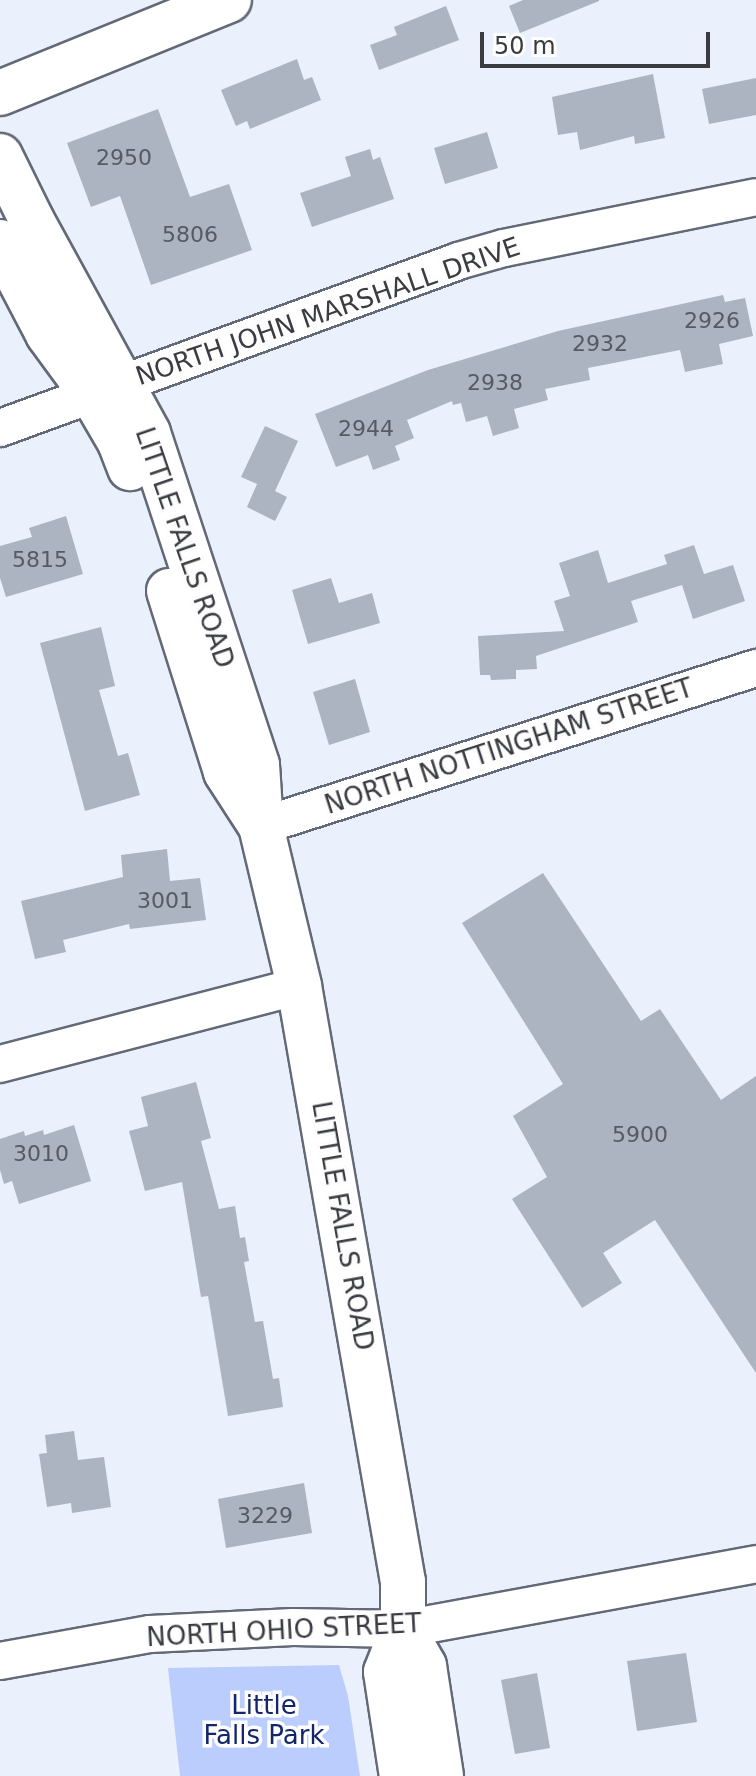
<!DOCTYPE html>
<style>
body{margin:0}
#map{position:relative;width:756px;height:1776px;overflow:hidden;background:#eaf0fc;font-family:"DejaVu Sans",sans-serif}
div>[style]{position:absolute}
.green>*{inset:0;background:#bacdfc}
.building>*{inset:0;background:#acb3c1}
.roads{filter:drop-shadow(2px 0 #636976) drop-shadow(-2px 0 #636976) drop-shadow(0 2px #636976) drop-shadow(0 -2px #636976)}
.minor>*{height:36px;margin:-18px;padding:0 18px;transform-origin:18px;border-radius:18px;background:#fff}
.tertiary>*{height:44px;margin:-22px;padding:0 22px;transform-origin:22px;border-radius:22px;background:#fff}
span{translate:-50% -50%;white-space:nowrap;text-align:center;line-height:1.15;-webkit-text-stroke:7px #fdfdfd;paint-order:stroke}
.number-label{font-size:22px;color:#565a62}
.number-label span{-webkit-text-stroke-width:0}
.street-label{font-size:26px;color:#3a3c42}
.park-label{font-size:26px;color:#13266b}
.scale{position:absolute;left:480px;top:32px;width:230px;height:36px;box-sizing:border-box;border:4px solid #3a3c42;border-top:0;padding-left:10px;font-size:24px;line-height:28px;white-space:nowrap;color:#3a3c42;-webkit-text-stroke:6px #fdfdfd;paint-order:stroke}
</style>
<div id="map">
<div class="green">
<i style="clip-path:polygon(339px 1665px,348px 1696px,360px 1776px,180px 1776px,168px 1668px)"></i>
</div>
<div class="building">
<i style="clip-path:polygon(523px 0,599px 0,599px 1px,520px 33px,509px 6px)"></i>
<i style="clip-path:polygon(446px 6px,459px 40px,379px 70px,370px 45px,397px 35px,394px 27px)"></i>
<i style="clip-path:polygon(297px 59px,304px 80px,312px 77px,321px 100px,250px 129px,247px 121px,236px 126px,221px 90px)"></i>
<i style="clip-path:polygon(653px 74px,665px 138px,635px 144px,634px 136px,580px 150px,577px 132px,558px 135px,552px 97px)"></i>
<i style="clip-path:polygon(756px 78px,756px 115px,709px 124px,702px 89px)"></i>
<i style="clip-path:polygon(158px 109px,190px 197px,229px 184px,252px 250px,151px 285px,120px 196px,91px 207px,67px 143px)"></i>
<i style="clip-path:polygon(487px 132px,498px 168px,445px 184px,434px 148px)"></i>
<i style="clip-path:polygon(370px 149px,373px 160px,380px 157px,394px 199px,312px 227px,300px 193px,351px 176px,345px 157px)"></i>
<i style="clip-path:polygon(723px 295px,725px 302px,745px 298px,753px 336px,719px 344px,723px 364px,685px 372px,680px 350px,588px 368px,590px 380px,545px 389px,548px 400px,514px 409px,519px 428px,493px 436px,487px 416px,466px 422px,461px 403px,453px 405px,452px 401px,407px 420px,414px 438px,395px 446px,400px 460px,373px 470px,368px 455px,336px 467px,315px 414px,428px 370px,558px 331px)"></i>
<i style="clip-path:polygon(265px 426px,298px 441px,275px 491px,287px 497px,275px 521px,247px 507px,257px 484px,241px 477px)"></i>
<i style="clip-path:polygon(66px 516px,83px 574px,6px 597px,0 578px,0 546px,32px 537px,29px 528px)"></i>
<i style="clip-path:polygon(694px 545px,704px 574px,733px 565px,745px 601px,693px 619px,682px 585px,631px 601px,638px 622px,536px 656px,537px 669px,516px 670px,516px 679px,491px 680px,490px 675px,480px 675px,478px 636px,564px 631px,554px 601px,570px 596px,559px 563px,598px 550px,608px 583px,667px 564px,664px 555px)"></i>
<i style="clip-path:polygon(331px 578px,339px 603px,372px 593px,380px 623px,308px 644px,292px 590px)"></i>
<i style="clip-path:polygon(101px 627px,115px 686px,99px 690px,118px 756px,128px 753px,140px 795px,85px 811px,40px 643px)"></i>
<i style="clip-path:polygon(355px 679px,370px 732px,329px 745px,313px 692px)"></i>
<i style="clip-path:polygon(167px 849px,170px 881px,200px 878px,206px 920px,130px 929px,129px 924px,63px 940px,66px 952px,35px 959px,21px 901px,123px 877px,121px 855px)"></i>
<i style="clip-path:polygon(543px 873px,641px 1021px,660px 1009px,721px 1100px,756px 1076px,756px 1373px,655px 1220px,603px 1253px,622px 1283px,582px 1308px,512px 1199px,547px 1177px,513px 1116px,563px 1084px,462px 923px)"></i>
<i style="clip-path:polygon(196px 1082px,211px 1138px,201px 1141px,219px 1209px,235px 1206px,240px 1238px,245px 1237px,249px 1261px,244px 1262px,255px 1322px,263px 1321px,273px 1379px,279px 1378px,283px 1407px,228px 1416px,208px 1296px,201px 1297px,182px 1182px,145px 1191px,129px 1131px,148px 1126px,141px 1097px)"></i>
<i style="clip-path:polygon(74px 1125px,91px 1181px,19px 1204px,12px 1181px,4px 1184px,0 1170px,0 1139px,24px 1131px,25px 1136px,43px 1130px,44px 1135px)"></i>
<i style="clip-path:polygon(74px 1431px,78px 1460px,104px 1457px,111px 1507px,72px 1513px,71px 1503px,47px 1507px,39px 1454px,47px 1453px,45px 1435px)"></i>
<i style="clip-path:polygon(304px 1483px,312px 1533px,226px 1548px,218px 1499px)"></i>
<i style="clip-path:polygon(686px 1653px,697px 1722px,637px 1731px,627px 1661px)"></i>
<i style="clip-path:polygon(537px 1673px,550px 1748px,515px 1754px,501px 1680px)"></i>
</div>
<div class="roads">
<div class="minor">
<i style="left:0;top:428px;width:487px;rotate:-20deg"></i>
<i style="left:458px;top:261px;width:48px;rotate:-15.8deg"></i>
<i style="left:504px;top:248px;width:257px;rotate:-11.4deg"></i>
<i style="left:261px;top:826px;width:520px;rotate:-17.7deg"></i>
<i style="left:0;top:1064px;width:309px;rotate:-14.6deg"></i>
<i style="left:0;top:1661px;width:152px;rotate:-10.2deg"></i>
<i style="left:150px;top:1634px;width:143px;rotate:-2.8deg"></i>
<i style="left:293px;top:1627px;width:110px;rotate:1deg"></i>
<i style="left:403px;top:1629px;width:359px;rotate:-10.4deg"></i>
</div>
<div class="tertiary">
<i style="left:0;top:93px;width:247px;rotate:-22.1deg"></i>
<i style="left:0;top:156px;width:70px;rotate:63.8deg"></i>
<i style="left:31px;top:219px;width:244px;rotate:61.3deg"></i>
<i style="left:148px;top:433px;width:349px;rotate:71.8deg"></i>
<i style="left:257px;top:765px;width:61px;rotate:86.2deg"></i>
<i style="left:261px;top:826px;width:164px;rotate:76.6deg"></i>
<i style="left:299px;top:986px;width:605px;rotate:80.1deg"></i>
<i style="left:403px;top:1582px;width:47px;rotate:90deg"></i>
<i style="left:403px;top:1629px;width:46px;rotate:111.6deg"></i>
<i style="left:386px;top:1672px;width:105px;rotate:81.3deg"></i>
<i style="left:0;top:242px;width:104px;rotate:62.4deg"></i>
<i style="left:48px;top:334px;width:74px;rotate:53.7deg"></i>
<i style="left:92px;top:394px;width:56px;rotate:59.7deg"></i>
<i style="left:120px;top:442px;width:28px;rotate:69deg"></i>
<i style="left:169px;top:591px;width:190px;rotate:72.5deg"></i>
<i style="left:226px;top:772px;width:61px;rotate:57.1deg"></i>
<i style="left:403px;top:1629px;width:43px;rotate:60.4deg"></i>
<i style="left:424px;top:1666px;width:111px;rotate:81.2deg"></i>
</div>
</div>
<div class="number-label">
<span style="left:124px;top:158px">2950</span>
<span style="left:190px;top:235px">5806</span>
<span style="left:712px;top:321px">2926</span>
<span style="left:600px;top:344px">2932</span>
<span style="left:495px;top:383px">2938</span>
<span style="left:366px;top:429px">2944</span>
<span style="left:40px;top:560px">5815</span>
<span style="left:165px;top:901px">3001</span>
<span style="left:640px;top:1135px">5900</span>
<span style="left:41px;top:1154px">3010</span>
<span style="left:265px;top:1516px">3229</span>
</div>
<div class="street-label">
<span style="left:328px;top:312px;rotate:-19deg">NORTH JOHN MARSHALL DRIVE</span>
<span style="left:184px;top:548px;rotate:71deg">LITTLE FALLS ROAD</span>
<span style="left:509px;top:747px;rotate:-18deg">NORTH NOTTINGHAM STREET</span>
<span style="left:342px;top:1226px;rotate:80deg">LITTLE FALLS ROAD</span>
<span style="left:284px;top:1631px;rotate:-3deg">NORTH OHIO STREET</span>
</div>
<div class="park-label">
<span style="left:264px;top:1721px">Little<br>Falls Park</span>
</div>
<div class="scale">50 m</div>
</div>
